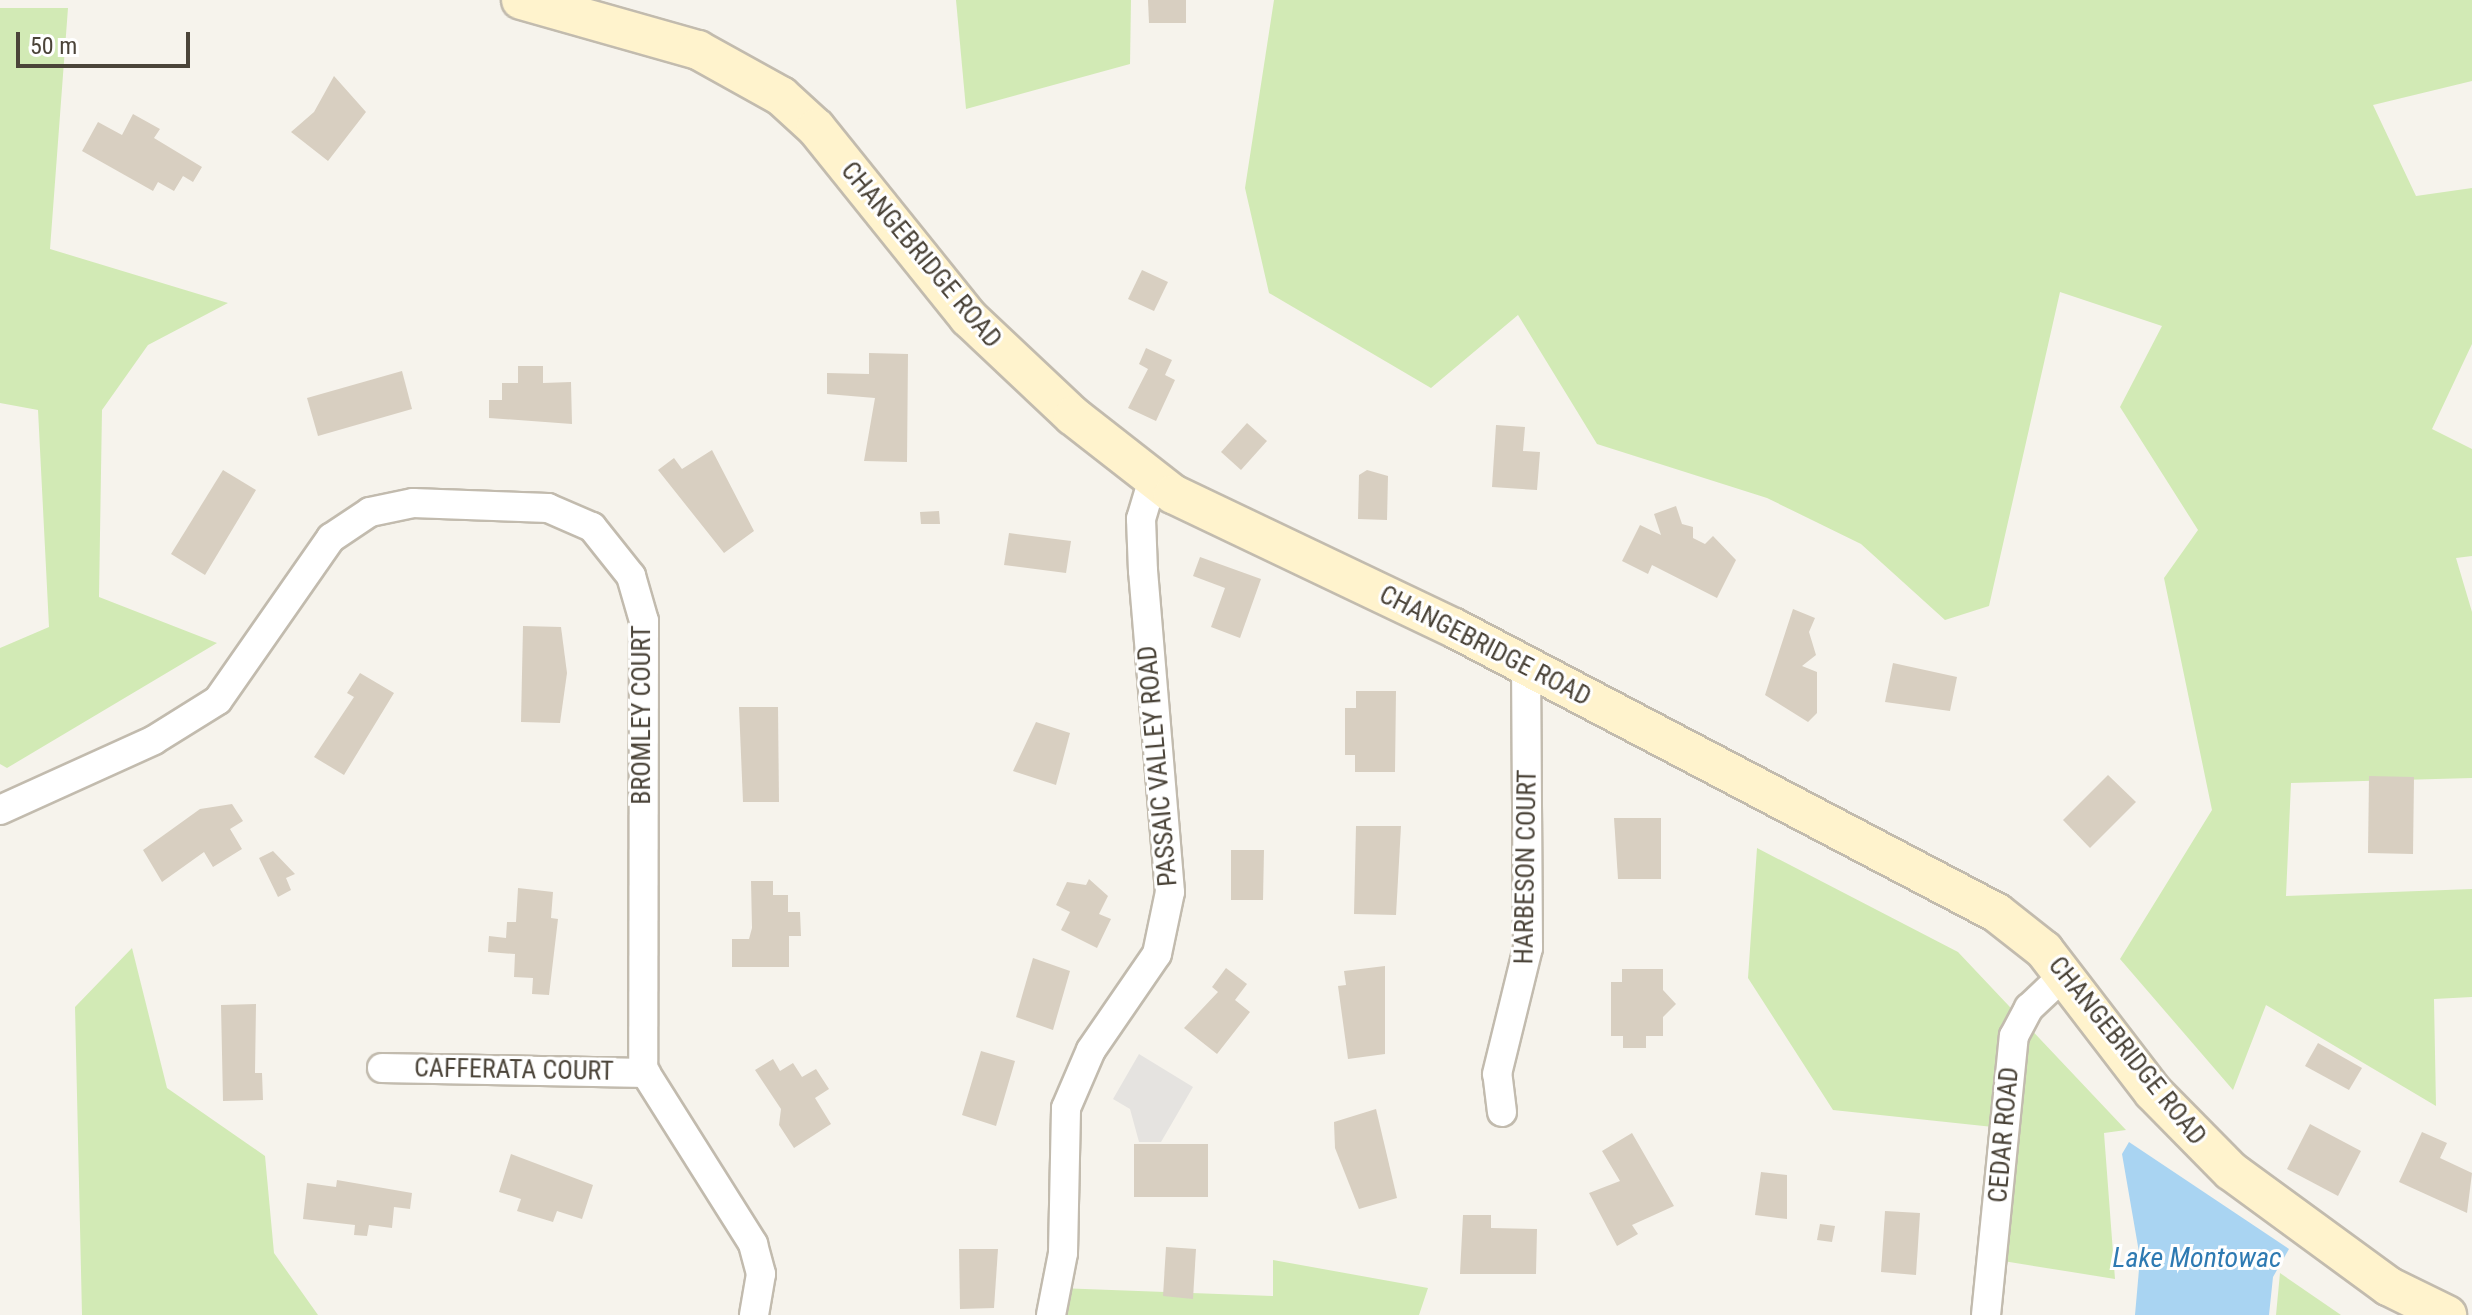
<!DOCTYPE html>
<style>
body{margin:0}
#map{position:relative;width:2472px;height:1315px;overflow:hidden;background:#f6f3ec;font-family:"Roboto Condensed",sans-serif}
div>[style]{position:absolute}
.green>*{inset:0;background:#d2eab5}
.parking>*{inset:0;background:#e5e3e0}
.water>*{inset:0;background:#a9d4f2}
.building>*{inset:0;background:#d8cfc1}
.roads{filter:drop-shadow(2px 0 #c2bbae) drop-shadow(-2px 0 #c2bbae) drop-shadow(0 2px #c2bbae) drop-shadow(0 -2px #c2bbae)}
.street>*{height:28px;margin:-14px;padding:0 14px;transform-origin:14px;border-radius:14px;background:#fff}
.secondary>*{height:38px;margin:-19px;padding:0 19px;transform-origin:19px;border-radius:19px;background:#fff3cd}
span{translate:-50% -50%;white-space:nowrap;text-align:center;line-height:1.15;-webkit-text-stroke:6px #fff;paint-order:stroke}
.street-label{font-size:26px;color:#4b4439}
.water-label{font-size:28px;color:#2e7ab2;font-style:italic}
.scale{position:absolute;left:16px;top:32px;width:174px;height:36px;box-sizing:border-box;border:4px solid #4b4439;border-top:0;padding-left:10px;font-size:24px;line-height:28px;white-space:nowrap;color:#4b4439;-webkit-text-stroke:6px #fff;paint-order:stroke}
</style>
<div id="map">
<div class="green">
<i style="clip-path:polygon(956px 0,1131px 0,1130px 64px,966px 109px)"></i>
<i style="clip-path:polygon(1274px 0,2472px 0,2472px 81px,2373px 105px,2416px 196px,2472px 188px,2472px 344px,2432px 429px,2472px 449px,2472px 556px,2456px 558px,2472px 612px,2472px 778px,2291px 783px,2286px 896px,2472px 889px,2472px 997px,2434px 999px,2436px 1106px,2266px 1005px,2233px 1090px,2120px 959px,2212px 810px,2164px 578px,2198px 530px,2120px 407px,2162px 326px,2060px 292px,1989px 606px,1945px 620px,1861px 544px,1767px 498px,1597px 444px,1518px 315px,1431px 388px,1269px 293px,1245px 188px)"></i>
<i style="clip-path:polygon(0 8px,68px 8px,50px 249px,228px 303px,148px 345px,102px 410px,99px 597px,217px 643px,7px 768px,0 764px,0 648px,49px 627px,38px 410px,0 403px)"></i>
<i style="clip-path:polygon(1757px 848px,1958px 952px,2126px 1130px,2104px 1133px,2115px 1279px,1997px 1260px,2012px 1129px,1833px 1110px,1748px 978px)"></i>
<i style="clip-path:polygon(132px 948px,167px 1088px,265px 1156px,274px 1253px,318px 1315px,82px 1315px,75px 1007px)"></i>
<i style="clip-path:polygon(1273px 1260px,1428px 1288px,1419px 1315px,1051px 1315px,1058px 1288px,1273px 1296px)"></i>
<i style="clip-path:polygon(2280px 1273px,2341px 1315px,2276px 1315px)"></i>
</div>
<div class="parking">
<i style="clip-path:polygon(1139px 1054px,1193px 1087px,1161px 1142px,1139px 1142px,1130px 1109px,1113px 1099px)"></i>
</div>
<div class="water">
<i style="clip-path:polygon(2129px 1142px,2289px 1249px,2273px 1277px,2269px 1315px,2135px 1315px,2140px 1258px,2122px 1154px)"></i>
</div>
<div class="building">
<i style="clip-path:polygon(1148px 0,1186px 0,1186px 23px,1149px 23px)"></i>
<i style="clip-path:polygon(334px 76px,366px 112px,328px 161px,291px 132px,314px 112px)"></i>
<i style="clip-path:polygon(133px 114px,160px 129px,154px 138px,202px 167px,193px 182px,183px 176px,174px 191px,158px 182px,153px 191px,82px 151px,98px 122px,122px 135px)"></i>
<i style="clip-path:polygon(1142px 270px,1168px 282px,1154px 311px,1128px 299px)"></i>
<i style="clip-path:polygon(1146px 348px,1172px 360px,1165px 375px,1175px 380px,1156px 421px,1128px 408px,1148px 369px,1139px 364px)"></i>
<i style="clip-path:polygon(869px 353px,908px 354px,907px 462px,864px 461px,875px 398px,827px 394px,827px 373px,869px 374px)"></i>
<i style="clip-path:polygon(518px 366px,543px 366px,543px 383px,571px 382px,572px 424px,489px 418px,489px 400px,502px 400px,502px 383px,518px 383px)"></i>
<i style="clip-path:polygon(402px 371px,412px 409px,318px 436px,307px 398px)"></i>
<i style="clip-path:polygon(1247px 423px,1267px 441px,1241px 470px,1221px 452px)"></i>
<i style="clip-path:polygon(1496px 425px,1525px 427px,1523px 451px,1540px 452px,1537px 490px,1492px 487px)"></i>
<i style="clip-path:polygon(712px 450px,754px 531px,724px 553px,658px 470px,674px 458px,682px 469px)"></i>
<i style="clip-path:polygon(223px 470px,256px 490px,205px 575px,171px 554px)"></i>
<i style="clip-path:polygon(1367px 470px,1388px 476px,1387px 520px,1358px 519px,1359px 475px)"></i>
<i style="clip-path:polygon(1676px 506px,1682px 524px,1693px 527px,1693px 538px,1705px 544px,1713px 536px,1736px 560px,1717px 598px,1652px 565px,1648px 574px,1622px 561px,1640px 525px,1661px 535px,1654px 514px)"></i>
<i style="clip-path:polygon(939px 511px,940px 524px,921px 524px,920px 512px)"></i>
<i style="clip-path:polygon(1009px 533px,1071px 541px,1066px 573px,1004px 565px)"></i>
<i style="clip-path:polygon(1200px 557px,1261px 579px,1240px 638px,1211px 627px,1225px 588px,1193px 576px)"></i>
<i style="clip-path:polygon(1793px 609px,1815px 618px,1809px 632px,1816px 655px,1802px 666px,1817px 672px,1817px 713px,1808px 722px,1765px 695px)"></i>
<i style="clip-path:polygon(523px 626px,561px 627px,567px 673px,560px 723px,521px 722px)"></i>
<i style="clip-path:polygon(1893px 663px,1957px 677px,1950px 711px,1885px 702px)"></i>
<i style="clip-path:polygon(360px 673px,394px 693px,344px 775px,314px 757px,354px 697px,347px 693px)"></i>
<i style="clip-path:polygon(1356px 691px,1396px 691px,1395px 772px,1355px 772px,1355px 755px,1345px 755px,1345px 708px,1356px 708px)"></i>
<i style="clip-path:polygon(739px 707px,778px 707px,779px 802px,743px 802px)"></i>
<i style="clip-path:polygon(1036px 722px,1070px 733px,1056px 785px,1013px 771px)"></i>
<i style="clip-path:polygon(2108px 775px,2136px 802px,2090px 848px,2063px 820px)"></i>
<i style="clip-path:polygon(2369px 776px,2414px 777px,2413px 854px,2368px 853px)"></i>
<i style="clip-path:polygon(232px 804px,243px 821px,230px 829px,242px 849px,213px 867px,204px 852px,162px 882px,143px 850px,200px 809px)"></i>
<i style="clip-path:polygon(1614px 818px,1661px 818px,1661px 879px,1618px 879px)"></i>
<i style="clip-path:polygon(1356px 826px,1401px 826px,1396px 915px,1354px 914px)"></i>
<i style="clip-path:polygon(1231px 850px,1264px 850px,1263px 900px,1231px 900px)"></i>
<i style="clip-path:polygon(273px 851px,295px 874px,286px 878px,291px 890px,278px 897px,259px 858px)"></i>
<i style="clip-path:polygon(1089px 879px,1108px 896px,1099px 914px,1111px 919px,1097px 948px,1061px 930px,1070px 912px,1056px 905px,1067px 882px,1086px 885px)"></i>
<i style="clip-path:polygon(751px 881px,773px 881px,773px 895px,788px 895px,788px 912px,800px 912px,801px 936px,789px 936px,789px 967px,732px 967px,732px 939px,749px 939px,752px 928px)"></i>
<i style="clip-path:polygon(518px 888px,553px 892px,551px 918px,558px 919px,549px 995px,532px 994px,533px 978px,514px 977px,515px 954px,488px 952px,489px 936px,506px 938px,507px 922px,516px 922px)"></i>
<i style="clip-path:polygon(1033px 958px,1070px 971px,1053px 1030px,1016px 1017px)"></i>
<i style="clip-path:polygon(1385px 966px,1385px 1054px,1348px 1059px,1338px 986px,1346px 985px,1344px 971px)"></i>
<i style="clip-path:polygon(1226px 968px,1247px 984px,1235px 1000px,1250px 1012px,1217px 1054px,1184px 1028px,1218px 992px,1212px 987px)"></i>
<i style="clip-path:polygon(1622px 969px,1663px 969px,1663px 990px,1676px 1004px,1663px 1017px,1663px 1036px,1646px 1036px,1646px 1048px,1623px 1048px,1623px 1036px,1611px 1036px,1611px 982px,1622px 982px)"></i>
<i style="clip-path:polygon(256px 1004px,255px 1073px,262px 1073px,263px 1100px,223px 1101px,221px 1005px)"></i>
<i style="clip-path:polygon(2318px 1043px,2362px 1068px,2349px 1090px,2305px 1066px)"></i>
<i style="clip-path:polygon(981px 1051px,1015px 1061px,996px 1126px,962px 1115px)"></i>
<i style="clip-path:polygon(773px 1059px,780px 1071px,793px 1063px,802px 1077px,816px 1069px,829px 1089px,815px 1098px,831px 1124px,794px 1148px,779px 1125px,781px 1109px,755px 1070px)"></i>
<i style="clip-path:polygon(1376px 1109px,1397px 1198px,1359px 1209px,1335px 1148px,1334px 1122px)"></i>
<i style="clip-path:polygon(2310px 1124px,2361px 1151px,2338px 1196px,2287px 1169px)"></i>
<i style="clip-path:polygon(2422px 1132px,2447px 1143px,2440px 1158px,2472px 1173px,2467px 1213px,2399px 1182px)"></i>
<i style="clip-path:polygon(1632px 1133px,1674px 1206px,1632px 1225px,1638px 1234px,1617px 1246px,1589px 1193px,1620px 1181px,1602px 1151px)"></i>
<i style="clip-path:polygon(1134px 1144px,1208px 1144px,1208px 1197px,1134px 1197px)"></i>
<i style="clip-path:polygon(511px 1154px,593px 1185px,582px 1219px,557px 1211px,553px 1222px,517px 1211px,521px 1199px,499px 1192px)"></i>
<i style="clip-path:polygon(1761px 1172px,1787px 1175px,1787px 1219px,1755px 1215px)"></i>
<i style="clip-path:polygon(337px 1180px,412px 1193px,410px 1209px,394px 1207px,392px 1228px,369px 1225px,367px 1236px,354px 1235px,355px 1225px,303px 1219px,307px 1183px,336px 1187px)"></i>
<i style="clip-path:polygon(1885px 1211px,1920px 1213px,1916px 1275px,1881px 1272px)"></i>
<i style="clip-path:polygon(1463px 1215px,1491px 1215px,1491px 1228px,1537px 1229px,1536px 1274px,1460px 1274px)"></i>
<i style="clip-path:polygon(1820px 1224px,1835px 1226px,1832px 1242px,1817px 1240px)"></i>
<i style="clip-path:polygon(1166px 1247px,1196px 1249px,1193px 1299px,1163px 1296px)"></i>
<i style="clip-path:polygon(959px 1249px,998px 1249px,994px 1308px,960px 1309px)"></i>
</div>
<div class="roads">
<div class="street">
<i style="left:0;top:810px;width:169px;rotate:-24.4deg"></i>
<i style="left:154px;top:740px;width:75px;rotate:-32deg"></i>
<i style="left:218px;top:700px;width:198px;rotate:-55.1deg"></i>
<i style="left:331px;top:538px;width:47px;rotate:-33.7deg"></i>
<i style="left:370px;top:512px;width:44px;rotate:-11.8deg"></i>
<i style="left:413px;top:503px;width:135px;rotate:2.1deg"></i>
<i style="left:548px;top:508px;width:48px;rotate:23.4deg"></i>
<i style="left:592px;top:527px;width:63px;rotate:51.5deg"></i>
<i style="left:631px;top:576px;width:47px;rotate:73.9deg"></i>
<i style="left:644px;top:621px;width:448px;rotate:90.1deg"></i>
<i style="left:643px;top:1069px;width:207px;rotate:57.8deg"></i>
<i style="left:753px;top:1244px;width:31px;rotate:75deg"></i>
<i style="left:761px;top:1274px;width:42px;rotate:99.7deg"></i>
<i style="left:382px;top:1068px;width:264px;rotate:1.1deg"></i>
<i style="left:1502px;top:1112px;width:38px;rotate:-97deg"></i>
<i style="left:1497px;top:1074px;width:130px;rotate:-76.2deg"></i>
<i style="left:1528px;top:948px;width:282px;rotate:-90.4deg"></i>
<i style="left:1051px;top:1315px;width:63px;rotate:-79deg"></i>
<i style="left:1063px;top:1253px;width:145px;rotate:-88.8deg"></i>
<i style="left:1066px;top:1108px;width:63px;rotate:-66.7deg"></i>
<i style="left:1091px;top:1050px;width:116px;rotate:-55.5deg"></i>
<i style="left:1157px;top:954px;width:63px;rotate:-78.2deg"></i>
<i style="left:1170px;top:892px;width:322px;rotate:-94.8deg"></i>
<i style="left:1143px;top:571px;width:52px;rotate:-92.2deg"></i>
<i style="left:1141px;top:519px;width:42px;rotate:-73.3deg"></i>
<i style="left:1986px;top:1315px;width:280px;rotate:-84.3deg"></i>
<i style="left:2014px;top:1036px;width:32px;rotate:-62deg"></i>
<i style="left:2029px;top:1008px;width:50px;rotate:-43.4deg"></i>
</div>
<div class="secondary">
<i style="left:521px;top:0;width:184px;rotate:15.8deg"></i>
<i style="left:698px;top:50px;width:95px;rotate:29deg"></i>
<i style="left:781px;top:96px;width:47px;rotate:42.4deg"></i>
<i style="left:816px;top:128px;width:244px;rotate:51.2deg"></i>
<i style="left:969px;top:318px;width:143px;rotate:43.3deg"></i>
<i style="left:1073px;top:416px;width:127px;rotate:38deg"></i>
<i style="left:1173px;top:494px;width:311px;rotate:25.5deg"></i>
<i style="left:1454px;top:628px;width:613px;rotate:27.69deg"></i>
<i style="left:1997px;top:913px;width:60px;rotate:38.2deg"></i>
<i style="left:2044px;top:950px;width:179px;rotate:52.5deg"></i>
<i style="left:2153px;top:1092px;width:111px;rotate:45.4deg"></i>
<i style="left:2231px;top:1171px;width:195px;rotate:36.2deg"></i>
<i style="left:2388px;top:1286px;width:66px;rotate:26.2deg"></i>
</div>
</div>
<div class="street-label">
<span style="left:921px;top:255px;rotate:50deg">CHANGEBRIDGE ROAD</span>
<span style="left:1485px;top:646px;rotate:27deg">CHANGEBRIDGE ROAD</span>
<span style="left:642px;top:715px;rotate:-90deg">BROMLEY COURT</span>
<span style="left:1158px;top:766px;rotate:-95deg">PASSAIC VALLEY ROAD</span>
<span style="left:1526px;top:867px;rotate:-89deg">HARBESON COURT</span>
<span style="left:2127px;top:1051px;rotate:51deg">CHANGEBRIDGE ROAD</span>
<span style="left:514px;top:1070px;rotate:1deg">CAFFERATA COURT</span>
<span style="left:2004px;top:1135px;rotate:-85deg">CEDAR ROAD</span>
</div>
<div class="water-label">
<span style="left:2197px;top:1258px">Lake Montowac</span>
</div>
<div class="scale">50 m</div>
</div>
